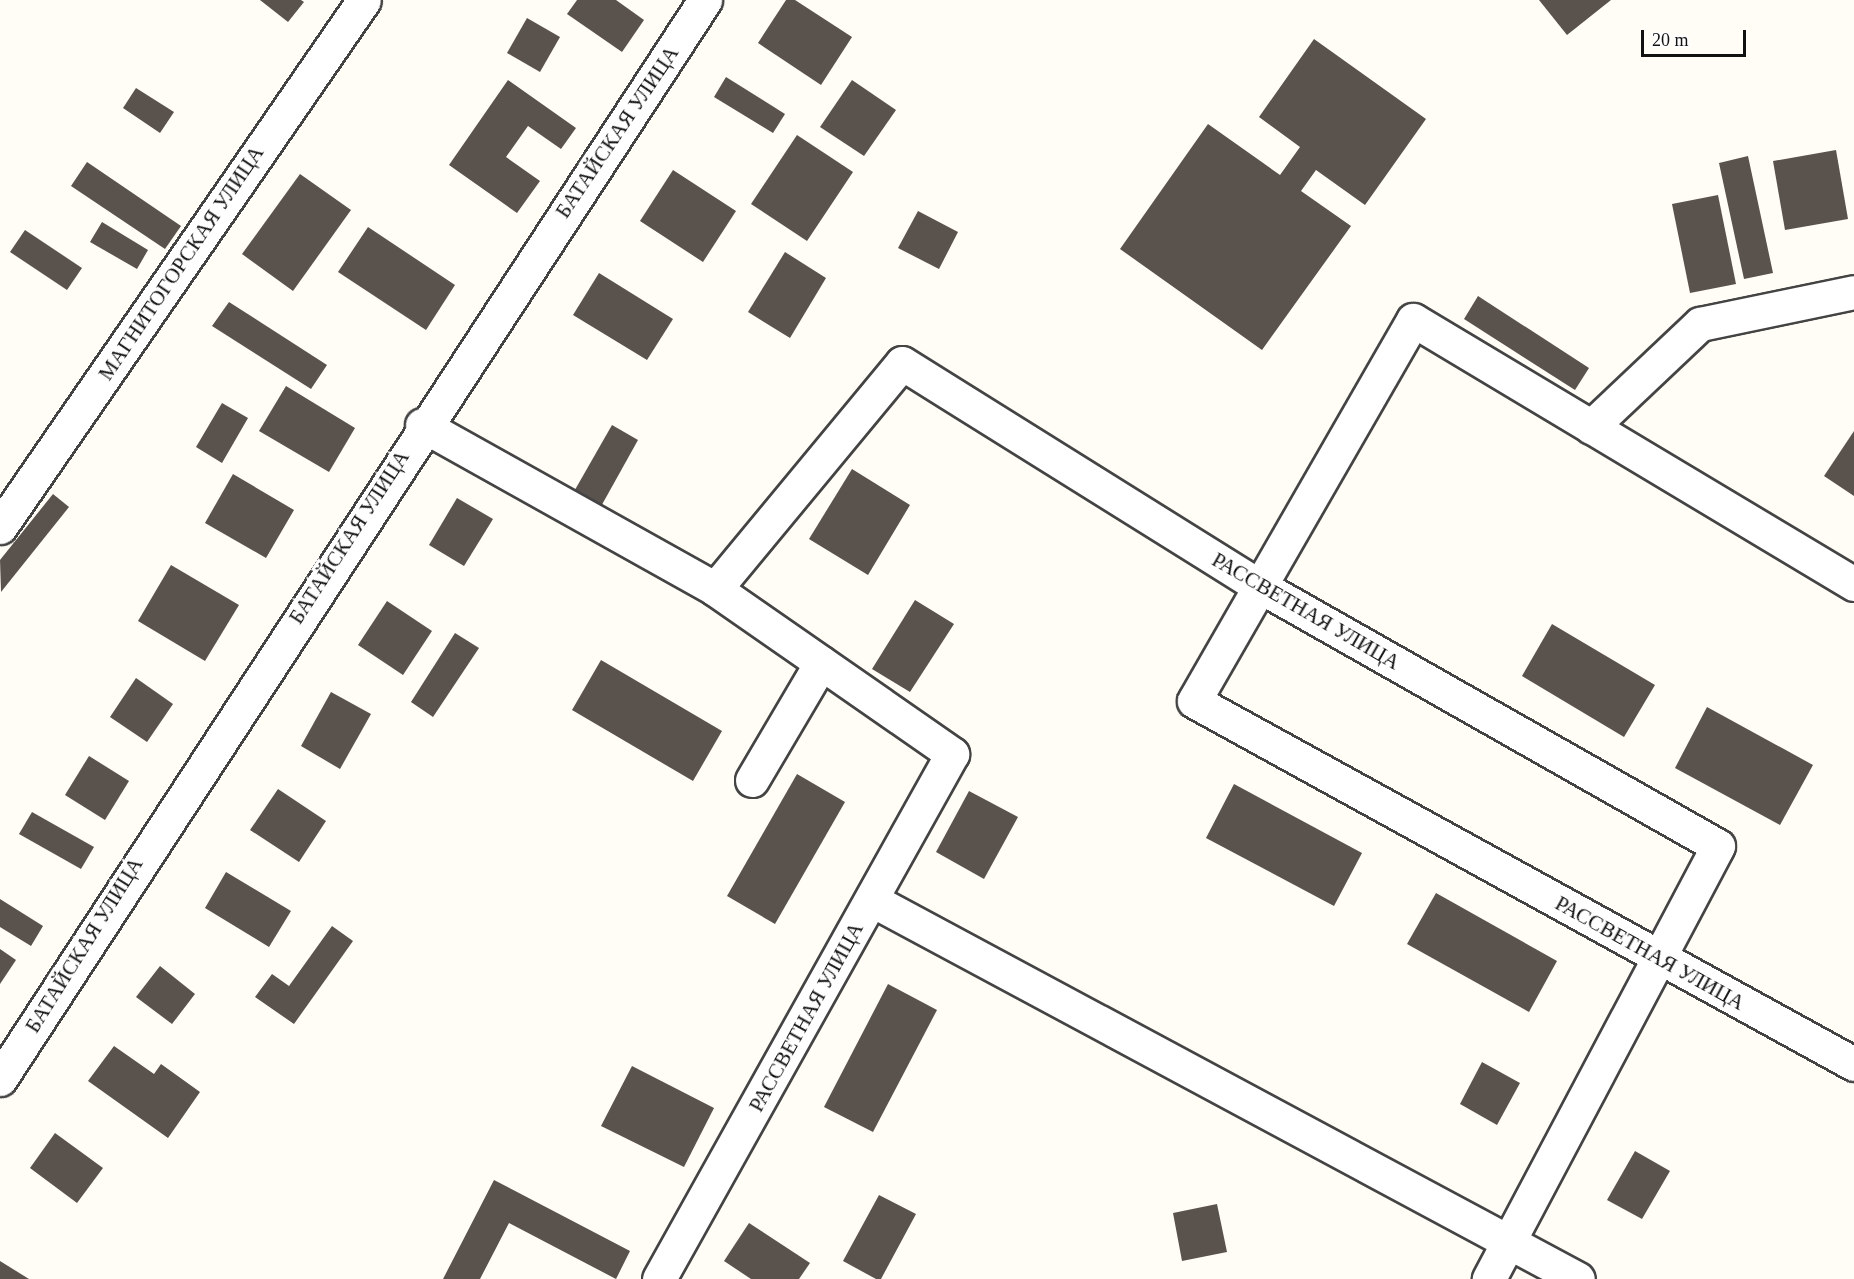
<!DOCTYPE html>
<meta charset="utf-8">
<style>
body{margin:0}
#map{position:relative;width:1854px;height:1279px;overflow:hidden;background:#fffdf5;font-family:"Times New Roman",serif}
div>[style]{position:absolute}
.building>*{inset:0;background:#5a524d}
.roads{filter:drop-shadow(2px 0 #444) drop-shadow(-2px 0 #444) drop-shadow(0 2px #444) drop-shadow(0 -2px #444)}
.minor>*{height:33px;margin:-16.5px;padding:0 16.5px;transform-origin:16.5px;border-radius:16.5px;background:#fff}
span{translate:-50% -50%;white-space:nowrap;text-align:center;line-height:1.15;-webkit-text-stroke:6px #fff;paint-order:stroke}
.street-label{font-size:21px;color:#111}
.scale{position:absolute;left:1641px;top:30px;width:105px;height:27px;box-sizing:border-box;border:3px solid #111;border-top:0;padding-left:8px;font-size:18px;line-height:21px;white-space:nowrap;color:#111;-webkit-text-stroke:4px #fff;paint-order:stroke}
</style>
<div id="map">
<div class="building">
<i style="clip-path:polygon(260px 0,301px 0,304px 2px,288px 22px)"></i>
<i style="clip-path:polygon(577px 0,616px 0,644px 20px,622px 52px,567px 14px)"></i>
<i style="clip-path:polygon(786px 0,795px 0,852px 37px,821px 85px,758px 43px)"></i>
<i style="clip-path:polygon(1539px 0,1611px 0,1567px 35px)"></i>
<i style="clip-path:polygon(527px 18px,560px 37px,540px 72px,507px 53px)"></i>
<i style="clip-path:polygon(1314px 39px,1426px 119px,1365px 205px,1316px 170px,1301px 191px,1351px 226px,1262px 350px,1120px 249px,1208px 124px,1280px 175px,1300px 147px,1259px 117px)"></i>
<i style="clip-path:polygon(726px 77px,785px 114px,773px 133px,714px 97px)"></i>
<i style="clip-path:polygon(508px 80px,576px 128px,561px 149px,528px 126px,506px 157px,540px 181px,517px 213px,449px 165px)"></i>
<i style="clip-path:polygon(852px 80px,896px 110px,864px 156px,820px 127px)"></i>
<i style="clip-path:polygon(136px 88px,174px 112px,160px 133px,123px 108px)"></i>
<i style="clip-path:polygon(797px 135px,853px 172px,807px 241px,751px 204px)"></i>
<i style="clip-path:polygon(1836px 150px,1848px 219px,1785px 230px,1773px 161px)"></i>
<i style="clip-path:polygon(1748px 156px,1773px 273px,1744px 279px,1719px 163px)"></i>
<i style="clip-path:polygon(87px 162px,181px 226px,165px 249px,71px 186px)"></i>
<i style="clip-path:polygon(673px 170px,736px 211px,703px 262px,640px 221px)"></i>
<i style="clip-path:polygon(300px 174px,351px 210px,293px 291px,242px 254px)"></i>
<i style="clip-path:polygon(1718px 195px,1736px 284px,1690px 293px,1672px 204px)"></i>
<i style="clip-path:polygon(918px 211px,958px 232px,939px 269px,898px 248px)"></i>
<i style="clip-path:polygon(102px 222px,148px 250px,137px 269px,90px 242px)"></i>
<i style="clip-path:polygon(368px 227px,455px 285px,426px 330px,338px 272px)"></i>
<i style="clip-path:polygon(25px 230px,82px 268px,67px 290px,10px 252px)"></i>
<i style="clip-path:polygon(785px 252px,826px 278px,790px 338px,748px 312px)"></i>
<i style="clip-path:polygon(599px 273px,673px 319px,647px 360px,573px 315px)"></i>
<i style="clip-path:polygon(1478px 296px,1589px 368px,1575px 390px,1464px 319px)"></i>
<i style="clip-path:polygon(229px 302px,327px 365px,311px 389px,212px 326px)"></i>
<i style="clip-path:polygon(286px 386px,355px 428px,329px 472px,259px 431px)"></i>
<i style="clip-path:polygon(222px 403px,248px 418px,222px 463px,196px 447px)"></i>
<i style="clip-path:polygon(612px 425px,638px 440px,599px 510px,572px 495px)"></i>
<i style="clip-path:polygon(1854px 431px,1854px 496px,1824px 476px)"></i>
<i style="clip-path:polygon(852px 469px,910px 505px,868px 575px,809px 539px)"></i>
<i style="clip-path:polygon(233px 474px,294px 510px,266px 558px,205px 523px)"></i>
<i style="clip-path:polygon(53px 494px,69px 507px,1px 592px,0 560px)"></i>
<i style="clip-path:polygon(457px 498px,493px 519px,464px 566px,429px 545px)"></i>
<i style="clip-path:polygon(171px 565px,239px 605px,205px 661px,138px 621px)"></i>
<i style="clip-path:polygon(915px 600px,954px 624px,910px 692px,872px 669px)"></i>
<i style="clip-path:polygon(387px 601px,432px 631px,403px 675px,358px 645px)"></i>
<i style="clip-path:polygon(1552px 624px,1655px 685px,1624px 737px,1522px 676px)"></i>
<i style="clip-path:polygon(455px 633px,479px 648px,433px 717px,411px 702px)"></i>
<i style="clip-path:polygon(601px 660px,722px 731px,693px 781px,572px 710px)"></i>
<i style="clip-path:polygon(136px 678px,173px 704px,147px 742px,110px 717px)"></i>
<i style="clip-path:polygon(331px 692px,371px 714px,340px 769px,301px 746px)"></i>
<i style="clip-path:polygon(1707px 707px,1813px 765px,1780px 825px,1675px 768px)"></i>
<i style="clip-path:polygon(89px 756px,129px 781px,105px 820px,65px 795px)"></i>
<i style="clip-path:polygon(797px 774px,845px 802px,775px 924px,727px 896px)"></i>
<i style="clip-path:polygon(1234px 784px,1362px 853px,1334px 906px,1206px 838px)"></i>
<i style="clip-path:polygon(278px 789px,326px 821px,299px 862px,250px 830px)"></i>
<i style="clip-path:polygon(969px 791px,1018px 817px,984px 879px,936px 852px)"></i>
<i style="clip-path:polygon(32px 812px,94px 847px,81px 869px,19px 834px)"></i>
<i style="clip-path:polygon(226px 872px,291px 911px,269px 947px,205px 908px)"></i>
<i style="clip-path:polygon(1436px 893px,1557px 961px,1529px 1012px,1407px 944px)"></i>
<i style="clip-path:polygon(0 899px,43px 926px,31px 946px,0 927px)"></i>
<i style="clip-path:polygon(332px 926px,353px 941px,294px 1024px,255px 997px,272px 974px,289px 986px)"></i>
<i style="clip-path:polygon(0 949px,16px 960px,0 984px)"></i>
<i style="clip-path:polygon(160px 966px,195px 994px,172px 1024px,136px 997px)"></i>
<i style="clip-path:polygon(888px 984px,937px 1010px,873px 1132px,824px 1107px)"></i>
<i style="clip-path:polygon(114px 1046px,154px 1074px,161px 1064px,200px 1092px,168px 1138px,88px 1081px)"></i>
<i style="clip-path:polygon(1482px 1062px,1520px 1083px,1497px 1125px,1460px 1104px)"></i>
<i style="clip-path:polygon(632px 1066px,714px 1108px,684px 1167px,601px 1126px)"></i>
<i style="clip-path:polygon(55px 1133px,103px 1168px,77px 1203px,30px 1168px)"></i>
<i style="clip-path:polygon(1635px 1151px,1670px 1171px,1642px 1219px,1607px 1200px)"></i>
<i style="clip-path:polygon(494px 1180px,630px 1251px,616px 1279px,509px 1223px,480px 1279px,443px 1279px)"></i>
<i style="clip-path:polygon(879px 1195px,916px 1214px,881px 1279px,876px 1279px,843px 1261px)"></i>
<i style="clip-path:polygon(1217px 1204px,1227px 1252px,1182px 1261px,1173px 1213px)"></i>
<i style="clip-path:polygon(749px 1223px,810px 1263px,799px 1279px,751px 1279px,724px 1261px)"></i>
<i style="clip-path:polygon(0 1261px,29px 1279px,0 1279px)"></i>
</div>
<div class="roads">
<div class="minor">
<i style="left:422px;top:425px;width:336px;rotate:29.2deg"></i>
<i style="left:715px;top:589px;width:289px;rotate:34.8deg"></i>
<i style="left:952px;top:754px;width:601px;rotate:119.17deg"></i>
<i style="left:1591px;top:427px;width:150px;rotate:-43.4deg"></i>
<i style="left:1700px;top:324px;width:157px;rotate:-11.7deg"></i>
<i style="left:0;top:527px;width:640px;rotate:-55.37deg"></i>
<i style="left:1854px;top:584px;width:514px;rotate:-149.09deg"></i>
<i style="left:1413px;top:320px;width:439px;rotate:119.9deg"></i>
<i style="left:1194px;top:701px;width:753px;rotate:28.81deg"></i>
<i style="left:715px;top:589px;width:293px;rotate:-50.4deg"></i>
<i style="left:902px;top:363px;width:417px;rotate:32deg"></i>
<i style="left:1256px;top:584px;width:531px;rotate:29.56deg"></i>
<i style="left:1718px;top:846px;width:490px;rotate:117.9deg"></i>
<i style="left:752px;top:780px;width:136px;rotate:-59.5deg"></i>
<i style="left:872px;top:900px;width:801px;rotate:28.23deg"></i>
<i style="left:0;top:1079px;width:1289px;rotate:-56.84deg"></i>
</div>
</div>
<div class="street-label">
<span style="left:617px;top:132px;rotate:-56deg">БАТАЙСКАЯ УЛИЦА</span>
<span style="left:181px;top:263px;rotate:-56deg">МАГНИТОГОРСКАЯ УЛИЦА</span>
<span style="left:349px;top:537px;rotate:-57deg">БАТАЙСКАЯ УЛИЦА</span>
<span style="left:1306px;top:611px;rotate:30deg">РАССВЕТНАЯ УЛИЦА</span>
<span style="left:84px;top:945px;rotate:-58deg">БАТАЙСКАЯ УЛИЦА</span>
<span style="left:1650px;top:953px;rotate:29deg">РАССВЕТНАЯ УЛИЦА</span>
<span style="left:806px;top:1017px;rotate:-61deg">РАССВЕТНАЯ УЛИЦА</span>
</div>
<div class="scale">20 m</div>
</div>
